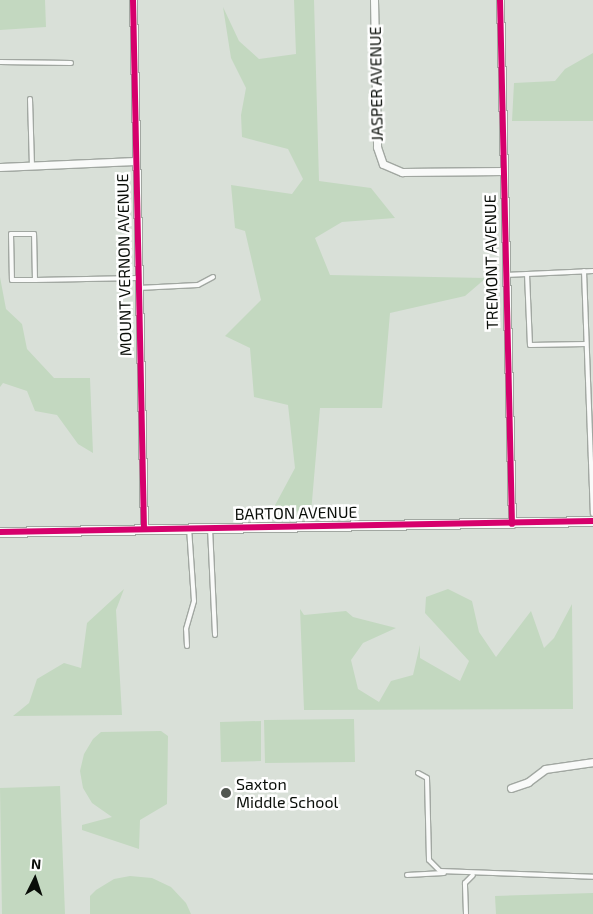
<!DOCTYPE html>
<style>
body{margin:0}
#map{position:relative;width:593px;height:914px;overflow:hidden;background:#d9e0d8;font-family:"Exo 2",sans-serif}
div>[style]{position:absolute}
.green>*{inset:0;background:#c3d8c0}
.roads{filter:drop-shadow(1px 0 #a1a7a1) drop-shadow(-1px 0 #a1a7a1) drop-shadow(0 1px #a1a7a1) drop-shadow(0 -1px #a1a7a1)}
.service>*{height:4px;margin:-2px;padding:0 2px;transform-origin:2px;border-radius:2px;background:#f9faf9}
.minor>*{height:7px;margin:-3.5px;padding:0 3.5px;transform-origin:3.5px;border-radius:3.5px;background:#f9faf9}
.tertiary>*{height:9px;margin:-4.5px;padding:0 4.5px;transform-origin:4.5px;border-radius:4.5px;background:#f9faf9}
.cycleway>*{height:6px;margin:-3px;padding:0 3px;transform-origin:3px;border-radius:3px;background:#d6006c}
.dots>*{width:14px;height:14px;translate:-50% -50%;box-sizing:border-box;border:2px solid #fff;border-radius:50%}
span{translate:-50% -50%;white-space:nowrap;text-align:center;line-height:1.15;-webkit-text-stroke:5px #fff;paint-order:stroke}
.street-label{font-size:16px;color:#090d08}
.poi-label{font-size:16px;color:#090d08}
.left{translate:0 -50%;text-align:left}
.north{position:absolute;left:10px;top:854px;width:50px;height:50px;-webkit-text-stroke:4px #fff;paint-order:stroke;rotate:4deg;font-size:14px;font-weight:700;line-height:20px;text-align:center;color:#090d08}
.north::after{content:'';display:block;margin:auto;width:18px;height:22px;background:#090d08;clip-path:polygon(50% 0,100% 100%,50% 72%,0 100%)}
</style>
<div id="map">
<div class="green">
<i style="clip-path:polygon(0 0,45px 0,46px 27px,0 30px)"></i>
<i style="clip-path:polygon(294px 0,314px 0,319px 181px,371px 188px,395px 218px,342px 222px,315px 238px,330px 275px,486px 278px,465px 296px,390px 313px,382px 408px,320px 408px,311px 513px,273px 509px,295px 468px,288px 405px,254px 397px,250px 348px,225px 336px,261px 300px,245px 231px,235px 228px,231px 185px,292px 194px,303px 179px,288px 149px,242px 137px,241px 115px,246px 88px,231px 58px,223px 7px,239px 41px,259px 59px,296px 54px)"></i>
<i style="clip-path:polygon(593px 53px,593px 121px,512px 121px,514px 83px,555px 81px,565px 69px)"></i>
<i style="clip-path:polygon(0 277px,6px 309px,22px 324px,27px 349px,54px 378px,90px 378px,93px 453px,78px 444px,57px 415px,35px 411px,27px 391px,3px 383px,0 387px)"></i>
<i style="clip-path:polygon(124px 589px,116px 610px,122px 715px,13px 716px,29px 703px,37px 679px,64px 663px,81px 668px,87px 623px)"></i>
<i style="clip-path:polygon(448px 589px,472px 601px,479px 632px,496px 657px,531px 611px,544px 648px,554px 638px,572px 604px,573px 709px,304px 710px,300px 609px,304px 615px,346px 611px,353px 617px,396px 628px,363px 643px,351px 660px,358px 689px,379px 702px,391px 681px,413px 675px,420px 645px,420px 658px,460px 681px,469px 661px,425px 613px,426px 597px)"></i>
<i style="clip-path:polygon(354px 719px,355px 762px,265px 763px,264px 720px)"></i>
<i style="clip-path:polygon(261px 721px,261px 761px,221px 762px,220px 722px)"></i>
<i style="clip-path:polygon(161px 731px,168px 736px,167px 804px,140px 820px,139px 849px,82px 830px,82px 825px,112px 817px,92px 803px,83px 788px,80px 771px,84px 754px,93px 739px,101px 732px)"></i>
<i style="clip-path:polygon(60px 786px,65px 914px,2px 914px,0 788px)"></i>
<i style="clip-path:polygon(130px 876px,152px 878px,171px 887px,186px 903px,191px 914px,90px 914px,90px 896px,96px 890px,114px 879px)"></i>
<i style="clip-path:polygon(593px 893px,593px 914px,496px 914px,495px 896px)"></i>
</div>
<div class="roads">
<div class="service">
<i style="left:0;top:62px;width:71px;rotate:0.8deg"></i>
<i style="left:30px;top:99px;width:67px;rotate:88.3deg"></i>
<i style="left:584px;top:271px;width:243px;rotate:87.9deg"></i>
<i style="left:527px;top:274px;width:71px;rotate:87.6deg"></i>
<i style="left:530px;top:345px;width:56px;rotate:-1deg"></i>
<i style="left:505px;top:275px;width:88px;rotate:-2.6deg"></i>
<i style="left:35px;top:280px;width:46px;rotate:-91.2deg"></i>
<i style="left:34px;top:234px;width:23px;rotate:180deg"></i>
<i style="left:11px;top:234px;width:46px;rotate:88.8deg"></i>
<i style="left:12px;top:280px;width:23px"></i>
<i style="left:35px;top:280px;width:103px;rotate:-1.1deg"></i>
<i style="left:138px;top:288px;width:60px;rotate:-2.9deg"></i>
<i style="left:198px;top:285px;width:17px;rotate:-28deg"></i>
<i style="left:210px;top:528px;width:107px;rotate:87.3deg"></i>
<i style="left:187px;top:646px;width:17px;rotate:-93deg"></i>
<i style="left:186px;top:629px;width:29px;rotate:-74deg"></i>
<i style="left:194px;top:601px;width:73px;rotate:-93.9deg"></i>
<i style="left:418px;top:773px;width:10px;rotate:29deg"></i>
<i style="left:427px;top:778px;width:82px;rotate:88.6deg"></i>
<i style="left:429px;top:860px;width:16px;rotate:45deg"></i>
<i style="left:440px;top:871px;width:153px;rotate:2.2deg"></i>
<i style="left:407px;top:875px;width:37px;rotate:-3deg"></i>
<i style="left:466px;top:914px;width:31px;rotate:-92deg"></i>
<i style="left:465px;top:883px;width:11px;rotate:-45deg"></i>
</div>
<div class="minor">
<i style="left:133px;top:0;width:529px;rotate:88.81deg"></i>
<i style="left:374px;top:0;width:147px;rotate:88.8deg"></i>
<i style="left:377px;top:147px;width:18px;rotate:71deg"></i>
<i style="left:383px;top:164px;width:21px;rotate:23deg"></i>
<i style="left:402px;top:172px;width:101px;rotate:-0.6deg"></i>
<i style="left:500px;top:0;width:524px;rotate:88.69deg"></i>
<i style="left:0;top:167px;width:135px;rotate:-2.5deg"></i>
<i style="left:511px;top:788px;width:18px;rotate:-19deg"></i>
<i style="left:528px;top:782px;width:21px;rotate:-37deg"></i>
<i style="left:545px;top:769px;width:49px;rotate:-8.3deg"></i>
</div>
<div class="tertiary">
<i style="left:0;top:532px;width:593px;rotate:-1.06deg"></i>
</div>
</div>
<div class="cycleway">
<i style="left:133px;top:0;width:529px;rotate:88.81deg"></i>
<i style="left:500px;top:0;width:524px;rotate:88.69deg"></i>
<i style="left:0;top:532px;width:593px;rotate:-1.06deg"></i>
</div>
<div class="dots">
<i style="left:226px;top:793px;background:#525751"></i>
</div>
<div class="street-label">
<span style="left:376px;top:84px;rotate:-91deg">JASPER AVENUE</span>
<span style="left:491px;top:262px;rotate:-91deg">TREMONT AVENUE</span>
<span style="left:124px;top:265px;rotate:-91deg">MOUNT VERNON AVENUE</span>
<span style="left:296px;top:513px;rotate:-1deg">BARTON AVENUE</span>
</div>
<div class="poi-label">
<span class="left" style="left:236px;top:793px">Saxton<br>Middle School</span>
</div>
<div class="north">N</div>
</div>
